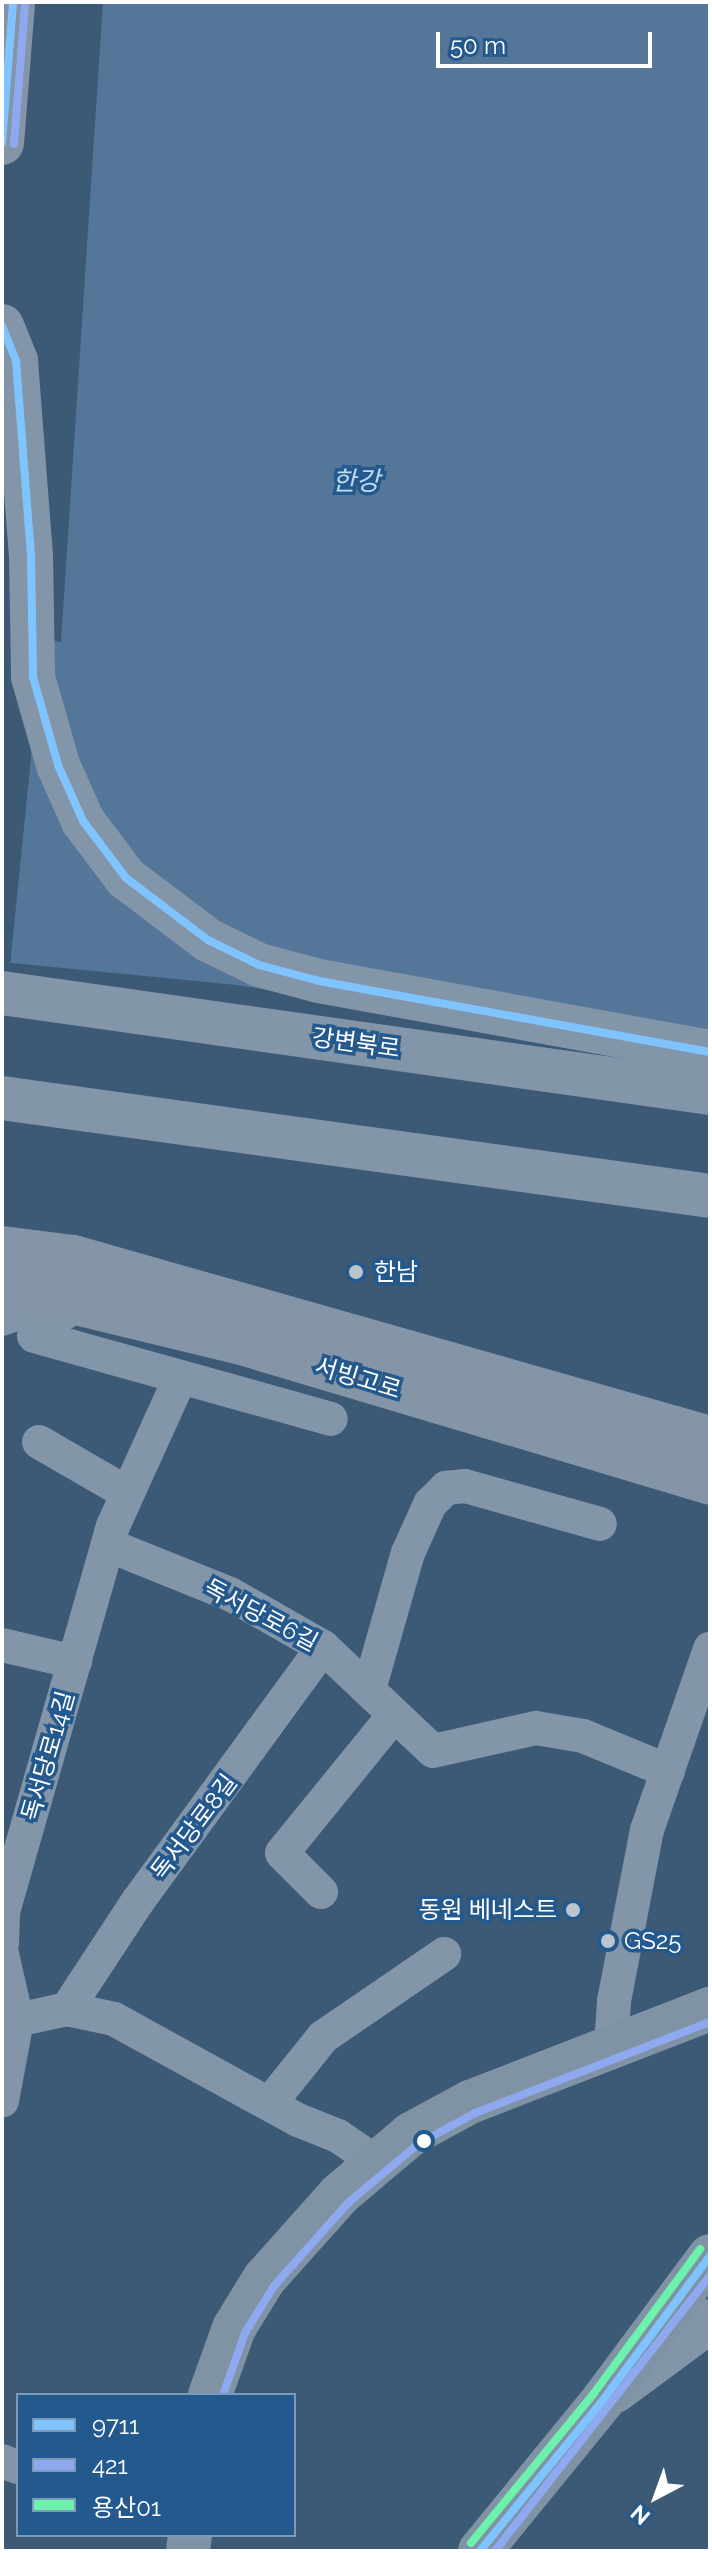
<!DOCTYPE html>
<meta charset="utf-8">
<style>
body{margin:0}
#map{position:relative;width:712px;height:2553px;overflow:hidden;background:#3c5975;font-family:Raleway,"Noto Sans KR",sans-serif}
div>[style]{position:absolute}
.water>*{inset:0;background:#537699}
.pier>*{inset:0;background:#3c5975}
.minor>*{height:34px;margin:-17px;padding:0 17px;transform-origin:17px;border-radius:17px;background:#8396a9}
.tertiary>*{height:44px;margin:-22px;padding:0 22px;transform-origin:22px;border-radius:22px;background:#8396a9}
.secondary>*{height:44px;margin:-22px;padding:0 22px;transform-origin:22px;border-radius:22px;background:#7f93a5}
.primary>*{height:44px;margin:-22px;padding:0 22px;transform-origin:22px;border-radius:22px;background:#8395a7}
.trunk>*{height:44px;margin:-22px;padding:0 22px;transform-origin:22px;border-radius:22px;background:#8395a8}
.bus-1>*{height:8px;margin:-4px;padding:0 4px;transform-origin:4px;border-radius:4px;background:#80c4ff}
.bus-2>*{height:8px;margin:-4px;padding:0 4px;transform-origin:4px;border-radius:4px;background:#8fa9f0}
.bus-3>*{height:8px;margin:-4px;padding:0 4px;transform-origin:4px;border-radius:4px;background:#6df2ae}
.dots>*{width:22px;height:22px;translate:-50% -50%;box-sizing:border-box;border:4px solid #24598d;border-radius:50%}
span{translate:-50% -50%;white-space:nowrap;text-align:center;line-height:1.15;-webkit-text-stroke:7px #24598d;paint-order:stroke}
.street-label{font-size:24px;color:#fff}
.poi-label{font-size:24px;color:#fff}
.left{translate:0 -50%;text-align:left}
.right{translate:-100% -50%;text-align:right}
.water-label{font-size:26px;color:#bfdaf2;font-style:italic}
.frame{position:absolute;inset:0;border:4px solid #fff;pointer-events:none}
.legend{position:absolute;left:16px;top:2393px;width:280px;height:144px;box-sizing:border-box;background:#24598d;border:2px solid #7c9bbb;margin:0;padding:10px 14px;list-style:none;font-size:24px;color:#fff}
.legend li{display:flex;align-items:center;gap:16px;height:40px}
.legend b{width:40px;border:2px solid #7c9bbb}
.north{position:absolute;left:616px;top:2457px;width:80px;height:80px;-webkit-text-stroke:6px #24598d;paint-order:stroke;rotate:221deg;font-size:22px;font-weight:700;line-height:32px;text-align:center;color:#fff}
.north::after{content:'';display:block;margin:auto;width:28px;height:36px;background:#fff;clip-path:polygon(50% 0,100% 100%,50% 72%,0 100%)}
.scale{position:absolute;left:436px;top:32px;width:216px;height:36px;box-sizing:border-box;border:4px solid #fff;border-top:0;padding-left:10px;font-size:24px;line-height:28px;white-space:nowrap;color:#fff;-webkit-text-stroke:6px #24598d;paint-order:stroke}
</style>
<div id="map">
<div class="water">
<i style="clip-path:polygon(2px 2px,710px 2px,710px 1055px,236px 985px,2px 962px)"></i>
</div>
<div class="pier">
<i style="clip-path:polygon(2px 2px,103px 2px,61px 642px,43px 639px,10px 966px,2px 966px)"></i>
</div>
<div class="minor">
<i style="left:2px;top:1319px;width:28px;rotate:-19deg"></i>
<i style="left:28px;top:1310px;width:36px;rotate:5deg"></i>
<i style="left:34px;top:1336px;width:308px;rotate:15.6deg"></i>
<i style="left:39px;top:1442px;width:102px;rotate:30.1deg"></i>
<i style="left:108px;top:1545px;width:131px;rotate:21.9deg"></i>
<i style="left:230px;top:1594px;width:107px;rotate:29.7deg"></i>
<i style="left:323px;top:1647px;width:151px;rotate:43.4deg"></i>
<i style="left:433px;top:1751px;width:106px;rotate:-12.6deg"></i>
<i style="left:536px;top:1728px;width:48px;rotate:9.7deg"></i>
<i style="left:583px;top:1736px;width:92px;rotate:22.4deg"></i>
<i style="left:2px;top:1645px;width:75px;rotate:13.1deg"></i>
<i style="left:370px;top:1686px;width:138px;rotate:-74.1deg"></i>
<i style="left:408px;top:1553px;width:54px;rotate:-65.8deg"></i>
<i style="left:430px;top:1504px;width:23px;rotate:-45deg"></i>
<i style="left:446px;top:1488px;width:19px;rotate:-6deg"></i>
<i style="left:465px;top:1486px;width:140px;rotate:15.7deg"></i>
<i style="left:321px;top:1892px;width:55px;rotate:-135deg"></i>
<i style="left:282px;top:1853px;width:178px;rotate:-50.9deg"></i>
<i style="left:2px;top:1944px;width:32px;rotate:-88deg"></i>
<i style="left:3px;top:1912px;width:401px;rotate:-74.1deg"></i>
<i style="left:113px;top:1526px;width:162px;rotate:-65.6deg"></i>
<i style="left:2px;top:1954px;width:68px;rotate:77.2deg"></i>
<i style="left:17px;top:2020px;width:82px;rotate:100.5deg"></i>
<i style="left:67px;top:2009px;width:129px;rotate:-56.7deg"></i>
<i style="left:138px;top:1901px;width:314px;rotate:-53.9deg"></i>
<i style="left:17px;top:2020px;width:51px;rotate:-12.4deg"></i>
<i style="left:67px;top:2009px;width:48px;rotate:12deg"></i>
<i style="left:114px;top:2019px;width:210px;rotate:28.8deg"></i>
<i style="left:298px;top:2120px;width:43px;rotate:21.8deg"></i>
<i style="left:338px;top:2136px;width:46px;rotate:34.4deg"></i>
<i style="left:611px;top:2045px;width:44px;rotate:-86.1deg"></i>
<i style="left:614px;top:2001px;width:174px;rotate:-79.1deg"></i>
<i style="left:647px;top:1830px;width:192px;rotate:-70.8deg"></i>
<i style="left:270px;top:2103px;width:85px;rotate:-51.2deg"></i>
<i style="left:323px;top:2037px;width:147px;rotate:-34.4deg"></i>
<i style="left:2px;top:2461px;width:17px;rotate:21deg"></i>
</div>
<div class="tertiary">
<i style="left:615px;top:2391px;width:118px;rotate:-36.4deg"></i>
</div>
<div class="secondary">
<i style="left:210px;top:2395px;width:71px;rotate:-70.3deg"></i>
<i style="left:234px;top:2328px;width:57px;rotate:-58.5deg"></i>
<i style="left:264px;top:2279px;width:114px;rotate:-48.2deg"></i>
<i style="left:340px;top:2194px;width:93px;rotate:-40.2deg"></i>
<i style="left:411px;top:2134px;width:67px;rotate:-28.5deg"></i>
<i style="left:470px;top:2102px;width:257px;rotate:-21.2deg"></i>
<i style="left:188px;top:2551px;width:16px;rotate:-83deg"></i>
<i style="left:480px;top:2551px;width:195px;rotate:-50.8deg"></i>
<i style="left:603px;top:2400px;width:179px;rotate:-53.4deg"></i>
</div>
<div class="primary">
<i style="left:2px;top:143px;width:141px;rotate:-85.5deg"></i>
<i style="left:2px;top:1248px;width:72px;rotate:7.2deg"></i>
<i style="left:73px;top:1257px;width:662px;rotate:15.86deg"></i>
<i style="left:2px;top:1285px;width:250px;rotate:13.6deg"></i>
<i style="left:245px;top:1344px;width:485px;rotate:16.6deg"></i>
</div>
<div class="trunk">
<i style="left:2px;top:326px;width:38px;rotate:68deg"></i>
<i style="left:16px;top:361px;width:197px;rotate:85.6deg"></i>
<i style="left:31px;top:557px;width:120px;rotate:89deg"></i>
<i style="left:33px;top:677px;width:91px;rotate:74.1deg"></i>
<i style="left:58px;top:765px;width:61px;rotate:65.9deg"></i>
<i style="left:83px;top:821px;width:71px;rotate:53deg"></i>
<i style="left:126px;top:878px;width:103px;rotate:37.1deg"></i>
<i style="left:208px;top:940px;width:57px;rotate:26.1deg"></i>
<i style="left:259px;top:965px;width:62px;rotate:14.9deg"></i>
<i style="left:319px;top:981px;width:397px;rotate:10.3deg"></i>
<i style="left:2px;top:993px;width:715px;rotate:8.04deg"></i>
<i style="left:2px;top:1098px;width:715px;rotate:7.88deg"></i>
</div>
<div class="bus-1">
<i style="left:2px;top:143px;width:141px;rotate:-85.5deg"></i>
<i style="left:2px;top:326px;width:38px;rotate:68deg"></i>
<i style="left:16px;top:361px;width:197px;rotate:85.6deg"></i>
<i style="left:31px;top:557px;width:120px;rotate:89deg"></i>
<i style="left:33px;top:677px;width:91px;rotate:74.1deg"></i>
<i style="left:58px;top:765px;width:61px;rotate:65.9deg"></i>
<i style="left:83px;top:821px;width:71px;rotate:53deg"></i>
<i style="left:126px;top:878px;width:103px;rotate:37.1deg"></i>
<i style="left:208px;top:940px;width:57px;rotate:26.1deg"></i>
<i style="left:259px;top:965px;width:62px;rotate:14.9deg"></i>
<i style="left:319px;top:981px;width:397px;rotate:10.3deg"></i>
<i style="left:480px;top:2551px;width:195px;rotate:-50.8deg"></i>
<i style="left:603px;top:2400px;width:179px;rotate:-53.4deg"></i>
</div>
<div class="bus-2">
<i style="left:14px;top:144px;width:141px;rotate:-85.5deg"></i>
<i style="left:223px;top:2395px;width:66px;rotate:-70.5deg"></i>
<i style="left:245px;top:2333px;width:55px;rotate:-58.3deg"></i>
<i style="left:274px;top:2286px;width:111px;rotate:-48.3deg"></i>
<i style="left:348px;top:2203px;width:92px;rotate:-40.1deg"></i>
<i style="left:418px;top:2144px;width:65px;rotate:-28.5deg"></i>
<i style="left:475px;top:2113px;width:252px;rotate:-21.2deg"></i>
<i style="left:495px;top:2551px;width:349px;rotate:-52deg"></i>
</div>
<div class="bus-3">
<i style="left:471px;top:2543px;width:194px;rotate:-50.6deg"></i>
<i style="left:594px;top:2393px;width:179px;rotate:-53.6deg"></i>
</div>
<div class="dots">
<i style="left:356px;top:1272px;background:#bbc5cf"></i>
<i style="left:573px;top:1910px;background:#bbc5cf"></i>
<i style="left:608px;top:1941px;background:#bbc5cf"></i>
<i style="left:424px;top:2141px;background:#fff"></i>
</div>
<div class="street-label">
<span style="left:356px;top:1043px;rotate:8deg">강변북로</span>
<span style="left:358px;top:1378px;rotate:17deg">서빙고로</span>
<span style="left:261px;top:1615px;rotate:28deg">독서당로6길</span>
<span style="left:48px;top:1756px;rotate:-74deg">독서당로14길</span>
<span style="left:194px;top:1827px;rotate:-53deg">독서당로8길</span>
</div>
<div class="poi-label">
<span class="left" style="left:374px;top:1272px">한남</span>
<span class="right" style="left:557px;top:1910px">동원 베네스트</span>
<span class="left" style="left:624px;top:1941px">GS25</span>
</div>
<div class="water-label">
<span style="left:356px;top:482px">한강</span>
</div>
<div class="frame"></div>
<ul class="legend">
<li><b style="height:10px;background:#80c4ff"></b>9711</li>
<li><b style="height:10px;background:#8fa9f0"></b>421</li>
<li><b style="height:10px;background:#6df2ae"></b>용산01</li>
</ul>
<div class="north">N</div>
<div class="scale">50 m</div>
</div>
